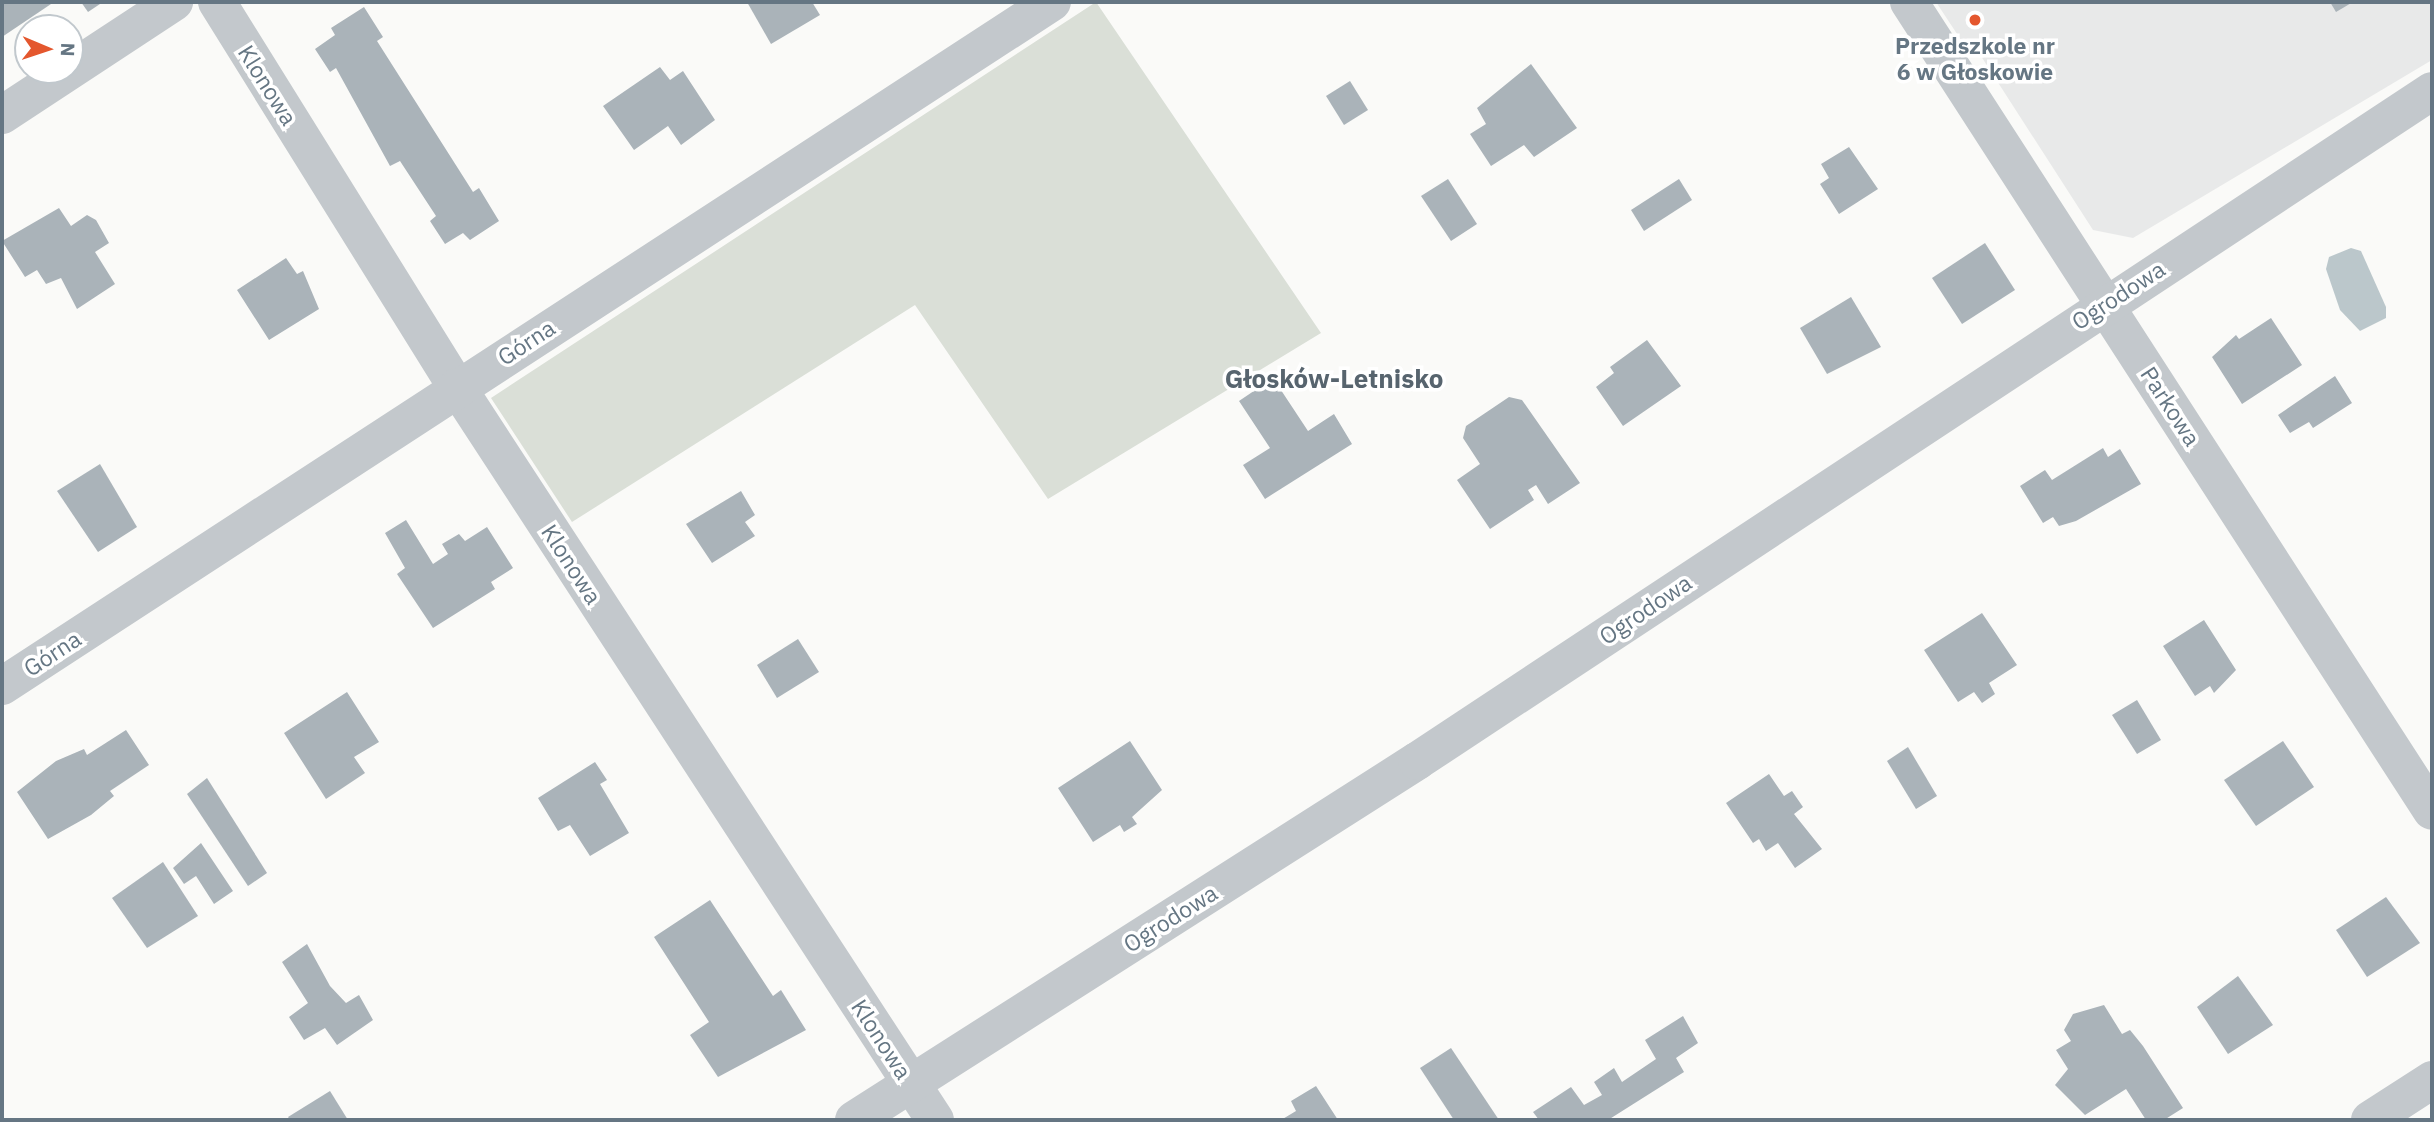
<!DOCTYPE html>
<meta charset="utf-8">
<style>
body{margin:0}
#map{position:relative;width:2434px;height:1122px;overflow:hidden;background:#fafaf8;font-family:"IBM Plex Sans",sans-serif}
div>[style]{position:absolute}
.built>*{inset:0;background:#e8e9e9}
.green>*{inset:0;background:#dadfd7}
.water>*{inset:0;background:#bbc7cb}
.building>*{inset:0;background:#aab3b9}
.minor>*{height:38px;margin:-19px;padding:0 19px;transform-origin:19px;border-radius:19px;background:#c3c8cc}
.dots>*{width:19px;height:19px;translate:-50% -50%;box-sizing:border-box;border:4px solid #fff;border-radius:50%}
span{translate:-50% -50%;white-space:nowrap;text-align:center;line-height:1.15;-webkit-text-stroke:7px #fff;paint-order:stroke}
.poi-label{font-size:23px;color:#657683;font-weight:700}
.street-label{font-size:23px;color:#657683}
.quarter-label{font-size:26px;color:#57646e;font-weight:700}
.frame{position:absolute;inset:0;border:4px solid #657683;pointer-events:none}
.north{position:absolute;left:14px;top:14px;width:70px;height:70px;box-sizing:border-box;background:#fff;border:2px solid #c1c8cd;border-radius:50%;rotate:92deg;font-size:19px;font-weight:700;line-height:28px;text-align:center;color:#657683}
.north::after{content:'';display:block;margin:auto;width:24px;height:32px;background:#e4572e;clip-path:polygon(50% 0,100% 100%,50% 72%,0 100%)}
</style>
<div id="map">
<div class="built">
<i style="clip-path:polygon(1936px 2px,2432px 2px,2432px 60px,2133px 238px,2093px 230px,1970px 39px,1963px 43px)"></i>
</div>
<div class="green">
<i style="clip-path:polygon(1096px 2px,1321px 333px,1048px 499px,915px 305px,572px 522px,491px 398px)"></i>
</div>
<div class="water">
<i style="clip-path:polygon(2351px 248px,2361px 251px,2386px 307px,2386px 318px,2360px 331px,2340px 310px,2326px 269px,2329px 257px)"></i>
</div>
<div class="building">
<i style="clip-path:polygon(2px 2px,54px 2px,2px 37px)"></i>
<i style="clip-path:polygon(81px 2px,103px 2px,88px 12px)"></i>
<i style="clip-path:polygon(747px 2px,812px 2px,820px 15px,771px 44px)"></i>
<i style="clip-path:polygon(2330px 2px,2353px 2px,2336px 12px)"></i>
<i style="clip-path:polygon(364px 7px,383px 37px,377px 41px,473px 192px,479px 188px,499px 221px,470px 240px,463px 233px,445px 244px,430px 221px,436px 216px,400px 161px,390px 166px,336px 68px,330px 72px,315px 49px,335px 35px,331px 28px)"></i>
<i style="clip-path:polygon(1531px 64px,1577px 128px,1534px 157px,1524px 145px,1491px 166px,1470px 134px,1486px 124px,1477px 108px)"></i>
<i style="clip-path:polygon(660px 67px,670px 80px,683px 71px,715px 120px,681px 145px,668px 126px,634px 150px,603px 106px)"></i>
<i style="clip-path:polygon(1350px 81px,1368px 110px,1344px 125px,1326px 96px)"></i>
<i style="clip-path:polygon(1849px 147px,1878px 189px,1839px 214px,1820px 184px,1829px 178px,1821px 164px)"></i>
<i style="clip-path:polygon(1448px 179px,1477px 224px,1451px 241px,1421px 196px)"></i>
<i style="clip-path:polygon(1679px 179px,1692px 200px,1644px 231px,1631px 210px)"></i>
<i style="clip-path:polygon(59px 208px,71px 226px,87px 215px,96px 220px,109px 243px,95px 252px,115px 284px,77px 309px,61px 278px,46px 284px,37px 270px,25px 277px,2px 241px)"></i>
<i style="clip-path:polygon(1985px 243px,2015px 290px,1962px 324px,1932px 278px)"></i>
<i style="clip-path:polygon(286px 258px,297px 274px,303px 271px,319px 309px,269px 340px,237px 290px)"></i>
<i style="clip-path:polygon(1851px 297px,1881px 347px,1827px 374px,1800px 328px)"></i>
<i style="clip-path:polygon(2271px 318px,2302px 365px,2242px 404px,2212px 357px,2236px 335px,2239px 339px)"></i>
<i style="clip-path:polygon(1647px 340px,1681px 386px,1623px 426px,1596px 387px,1614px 373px,1610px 367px)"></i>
<i style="clip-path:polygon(2335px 376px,2352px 403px,2313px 428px,2309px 422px,2290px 433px,2278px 415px)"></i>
<i style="clip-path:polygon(1273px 378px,1308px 431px,1334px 414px,1352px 444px,1265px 499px,1243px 465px,1270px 448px,1239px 401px)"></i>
<i style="clip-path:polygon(1509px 397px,1522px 400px,1580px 483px,1548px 504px,1536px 485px,1528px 490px,1534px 500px,1490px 529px,1457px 480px,1480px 464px,1463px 438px,1466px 426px)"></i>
<i style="clip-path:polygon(2103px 448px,2108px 457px,2120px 449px,2141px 484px,2076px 521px,2059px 526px,2053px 517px,2043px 523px,2020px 486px,2045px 470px,2052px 480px)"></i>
<i style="clip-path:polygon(100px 464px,137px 527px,98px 552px,57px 491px)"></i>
<i style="clip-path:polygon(741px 491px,755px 515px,745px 522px,755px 536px,712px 563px,686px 524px)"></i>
<i style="clip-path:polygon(406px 520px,433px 564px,448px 554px,442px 544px,459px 534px,465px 541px,487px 527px,513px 568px,491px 582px,495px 589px,433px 628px,397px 574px,405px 568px,385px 533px)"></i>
<i style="clip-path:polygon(1982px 613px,2017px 665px,1989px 683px,1995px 694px,1982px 703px,1974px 692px,1958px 702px,1924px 650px)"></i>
<i style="clip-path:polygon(2204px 620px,2236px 670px,2214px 693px,2210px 686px,2195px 696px,2163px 646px)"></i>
<i style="clip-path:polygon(798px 639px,819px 672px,777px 698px,757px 665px)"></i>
<i style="clip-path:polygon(347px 692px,379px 742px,354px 757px,365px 773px,326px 799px,284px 733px)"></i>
<i style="clip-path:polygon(2137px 700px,2161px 740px,2137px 754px,2112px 715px)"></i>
<i style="clip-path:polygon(126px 730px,149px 765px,110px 791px,114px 796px,91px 815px,48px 839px,17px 792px,56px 761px,84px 749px,87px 755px)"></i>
<i style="clip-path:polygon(1130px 741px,1162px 790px,1132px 817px,1137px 824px,1124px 832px,1120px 825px,1093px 842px,1058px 788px)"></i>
<i style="clip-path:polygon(2283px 741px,2314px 787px,2256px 826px,2224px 780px)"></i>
<i style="clip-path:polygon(1908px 747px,1937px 796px,1916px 809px,1887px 761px)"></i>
<i style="clip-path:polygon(595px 762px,607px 780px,600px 784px,629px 833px,590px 856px,570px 825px,558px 831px,538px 798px)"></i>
<i style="clip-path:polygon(1769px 774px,1784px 796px,1792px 791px,1803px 807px,1794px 814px,1822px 849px,1795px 868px,1778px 843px,1766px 851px,1759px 839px,1753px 843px,1726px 803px)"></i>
<i style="clip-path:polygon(207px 778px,267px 873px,248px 886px,187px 794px)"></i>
<i style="clip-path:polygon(201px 843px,233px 891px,214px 904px,196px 876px,184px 884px,173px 868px)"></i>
<i style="clip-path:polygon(163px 862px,198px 916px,147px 948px,112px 898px)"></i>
<i style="clip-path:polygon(2386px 897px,2420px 943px,2367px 977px,2336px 930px)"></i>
<i style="clip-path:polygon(710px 900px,773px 996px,781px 990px,806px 1030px,718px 1077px,690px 1035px,709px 1022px,654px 937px)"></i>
<i style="clip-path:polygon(307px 944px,330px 986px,346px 1003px,359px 995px,373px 1020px,337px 1045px,325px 1028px,304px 1040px,289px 1017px,308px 1003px,282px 962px)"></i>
<i style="clip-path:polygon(2238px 976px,2273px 1025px,2228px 1054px,2197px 1007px)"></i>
<i style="clip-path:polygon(2104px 1005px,2122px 1034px,2130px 1030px,2143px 1046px,2183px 1108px,2164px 1120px,2146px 1120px,2126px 1089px,2085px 1115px,2055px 1085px,2068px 1069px,2056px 1050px,2071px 1041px,2064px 1030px,2073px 1014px)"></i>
<i style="clip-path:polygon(1683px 1016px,1698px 1043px,1676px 1058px,1684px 1072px,1608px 1120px,1539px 1120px,1533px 1112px,1571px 1087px,1584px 1105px,1602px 1095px,1594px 1082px,1614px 1068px,1622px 1082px,1656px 1059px,1645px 1040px)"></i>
<i style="clip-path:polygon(1451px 1048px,1499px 1120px,1454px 1120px,1420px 1068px)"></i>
<i style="clip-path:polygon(1316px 1086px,1338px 1120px,1281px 1120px,1296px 1111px,1291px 1101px)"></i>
<i style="clip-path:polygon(330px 1091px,348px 1120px,290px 1120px,288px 1117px)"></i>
</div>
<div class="minor">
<i style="left:217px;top:2px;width:454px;rotate:58.1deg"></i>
<i style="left:457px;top:387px;width:875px;rotate:56.89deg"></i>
<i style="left:1909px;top:2px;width:963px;rotate:57.12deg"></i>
<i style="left:2px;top:115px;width:206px;rotate:-33.3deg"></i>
<i style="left:2px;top:686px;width:1253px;rotate:-33.08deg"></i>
<i style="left:854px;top:1120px;width:668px;rotate:-32.52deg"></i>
<i style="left:1417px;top:761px;width:1216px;rotate:-33.43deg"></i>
<i style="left:2370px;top:1120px;width:74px;rotate:-32.8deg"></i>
</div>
<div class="dots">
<i style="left:1975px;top:20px;background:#e4572e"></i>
</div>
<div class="poi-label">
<span style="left:1975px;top:58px">Przedszkole nr<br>6 w Głoskowie</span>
</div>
<div class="street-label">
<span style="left:268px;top:85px;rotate:58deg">Klonowa</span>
<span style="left:2118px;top:295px;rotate:-33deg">Ogrodowa</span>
<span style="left:526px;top:342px;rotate:-33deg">Górna</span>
<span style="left:2171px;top:406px;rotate:57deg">Parkowa</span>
<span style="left:572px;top:564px;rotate:57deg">Klonowa</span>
<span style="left:1645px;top:609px;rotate:-34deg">Ogrodowa</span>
<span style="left:52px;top:653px;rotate:-33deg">Górna</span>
<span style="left:1170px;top:918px;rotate:-32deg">Ogrodowa</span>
<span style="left:882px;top:1039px;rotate:57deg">Klonowa</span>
</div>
<div class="quarter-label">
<span style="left:1334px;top:379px">Głosków-Letnisko</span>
</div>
<div class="frame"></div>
<div class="north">N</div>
</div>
